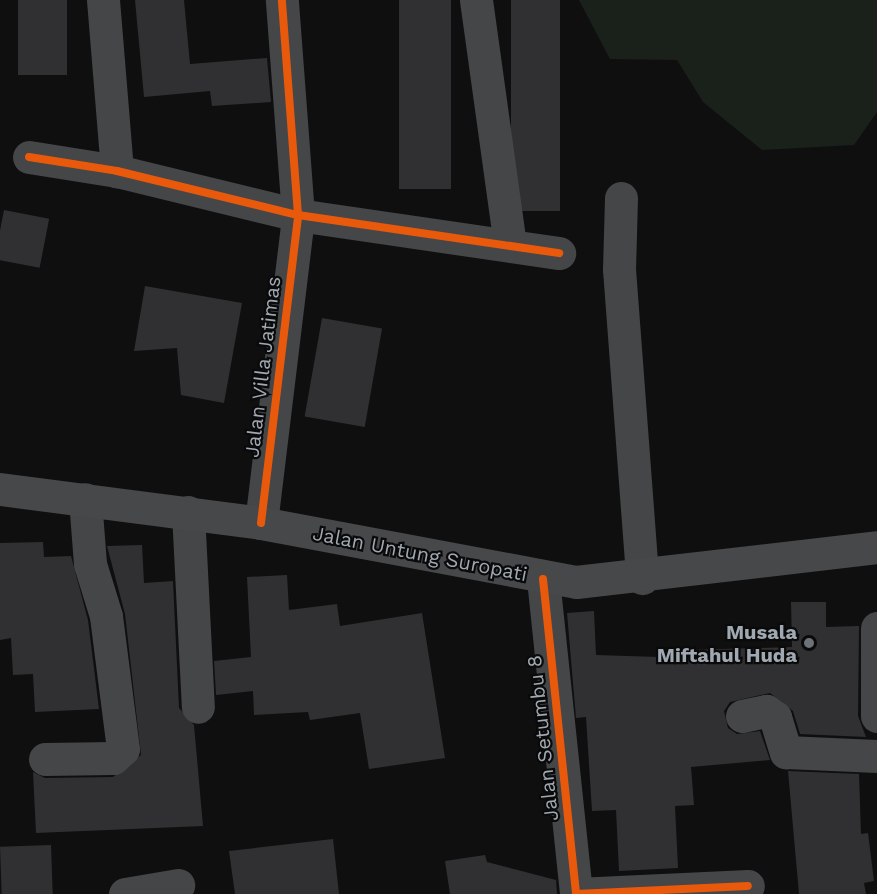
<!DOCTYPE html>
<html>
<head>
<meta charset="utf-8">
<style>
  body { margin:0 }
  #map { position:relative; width:877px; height:894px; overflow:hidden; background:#0f0f10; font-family:"Work Sans",sans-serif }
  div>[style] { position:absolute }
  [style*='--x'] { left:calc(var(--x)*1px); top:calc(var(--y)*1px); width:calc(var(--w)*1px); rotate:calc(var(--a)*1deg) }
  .green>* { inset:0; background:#1a201a }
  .building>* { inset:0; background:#303032; transform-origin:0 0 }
  .minor>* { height:33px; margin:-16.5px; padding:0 16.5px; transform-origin:16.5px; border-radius:16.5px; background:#444648 }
  .major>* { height:33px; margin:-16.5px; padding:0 16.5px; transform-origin:16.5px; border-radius:16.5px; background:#46484a }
  .cycleway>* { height:8px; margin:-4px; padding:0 4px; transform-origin:4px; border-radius:4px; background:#e8590c }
  .dots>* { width:16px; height:16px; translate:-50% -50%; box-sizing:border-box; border:3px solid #0a0a0b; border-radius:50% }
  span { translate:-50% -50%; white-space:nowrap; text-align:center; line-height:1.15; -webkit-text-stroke:4.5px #0a0a0b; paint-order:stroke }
  .street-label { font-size:20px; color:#a0a8b1 }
  .poi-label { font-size:20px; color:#a0a8b1; font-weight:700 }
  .right { translate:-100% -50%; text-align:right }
</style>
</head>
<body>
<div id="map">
  <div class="green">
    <div style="clip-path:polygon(579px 0,877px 0,877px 112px,854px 145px,762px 150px,703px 102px,677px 60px,610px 59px)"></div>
  </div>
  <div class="building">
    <div style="left:18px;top:0;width:49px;height:75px"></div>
    <div style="clip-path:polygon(135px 0,184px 0,190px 64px,267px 58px,271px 102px,212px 106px,210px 91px,144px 97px)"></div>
    <div style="left:399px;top:0;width:52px;height:189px"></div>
    <div style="left:511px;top:0;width:49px;height:211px"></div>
    <div style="left:4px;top:210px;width:46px;height:50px;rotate:11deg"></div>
    <div style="clip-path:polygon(145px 286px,242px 303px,224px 403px,181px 395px,177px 348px,134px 351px)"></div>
    <div style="left:322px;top:318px;width:61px;height:100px;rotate:10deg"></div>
    <div style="clip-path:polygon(43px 542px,44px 557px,71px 556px,88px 620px,99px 709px,35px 712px,33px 674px,13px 675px,11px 638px,0 640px,0 543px)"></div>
    <div style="clip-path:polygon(142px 545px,144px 583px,173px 581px,179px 708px,194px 725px,203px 826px,36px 833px,33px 772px,45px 778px,113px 777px,141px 755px,125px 614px,107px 546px)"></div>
    <div style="clip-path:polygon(287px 575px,289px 610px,337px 604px,340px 626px,422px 613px,445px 758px,369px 769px,360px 713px,310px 720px,308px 712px,254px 715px,253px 691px,216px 695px,214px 661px,251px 657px,247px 577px)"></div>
    <div style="clip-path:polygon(791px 602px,826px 602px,826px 627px,859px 626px,858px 716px,866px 737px,800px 734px,793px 711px,770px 693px,730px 702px,724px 711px,728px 728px,737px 734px,760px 731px,770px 760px,691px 767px,694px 805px,675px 806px,678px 868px,619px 871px,616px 810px,592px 811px,586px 717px,576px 718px,567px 613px,594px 611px,596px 655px,690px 658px,690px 650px,792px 647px)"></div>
    <div style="clip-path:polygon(788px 771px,859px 774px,861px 834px,868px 833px,874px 881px,864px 883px,866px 894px,799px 894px)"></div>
    <div style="clip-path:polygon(333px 839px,339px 894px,235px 894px,229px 851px)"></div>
    <div style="left:51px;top:845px;width:49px;height:51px;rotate:88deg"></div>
    <div style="clip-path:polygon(485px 855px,487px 862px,556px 880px,557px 894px,450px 894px,445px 861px)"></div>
  </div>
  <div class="minor">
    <div style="--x:103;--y:0;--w:172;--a:85.3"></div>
    <div style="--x:476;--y:0;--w:248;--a:82.1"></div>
    <div style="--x:29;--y:157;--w:89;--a:9"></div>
    <div style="--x:117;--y:171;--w:186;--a:13.7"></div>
    <div style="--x:298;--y:215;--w:264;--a:8.3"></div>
    <div style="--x:621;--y:198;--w:71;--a:91.6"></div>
    <div style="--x:619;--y:269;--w:310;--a:85.7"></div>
    <div style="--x:188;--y:512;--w:195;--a:87.1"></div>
    <div style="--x:261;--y:523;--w:310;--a:-83.1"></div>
    <div style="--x:298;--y:215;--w:216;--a:-94.3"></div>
    <div style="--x:543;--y:579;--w:317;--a:84"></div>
    <div style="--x:576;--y:894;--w:172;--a:-2.7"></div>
    <div style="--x:877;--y:628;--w:88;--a:90"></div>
    <div style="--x:742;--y:716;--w:25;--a:-12"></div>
    <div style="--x:766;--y:711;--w:11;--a:34"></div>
    <div style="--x:775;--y:717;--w:37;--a:73"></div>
    <div style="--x:786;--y:752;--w:91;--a:2.5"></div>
    <div style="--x:45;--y:759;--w:68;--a:-0.8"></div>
    <div style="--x:113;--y:758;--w:13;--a:-42"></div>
    <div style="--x:123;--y:749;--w:134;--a:-97.3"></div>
    <div style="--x:106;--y:616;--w:54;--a:-107.1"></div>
    <div style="--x:90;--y:564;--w:65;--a:-94.4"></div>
    <div style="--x:125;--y:894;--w:54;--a:-9.6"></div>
  </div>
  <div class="major">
    <div style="--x:0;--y:489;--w:263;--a:7.4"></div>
    <div style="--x:261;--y:523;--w:320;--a:10.6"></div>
    <div style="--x:576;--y:582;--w:303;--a:-6.6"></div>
  </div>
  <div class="cycleway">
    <div style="--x:29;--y:157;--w:89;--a:9"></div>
    <div style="--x:117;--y:171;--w:186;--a:13.7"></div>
    <div style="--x:298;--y:215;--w:264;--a:8.3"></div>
    <div style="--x:261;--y:523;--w:310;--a:-83.1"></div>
    <div style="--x:298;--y:215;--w:216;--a:-94.3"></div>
    <div style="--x:543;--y:579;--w:317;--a:84"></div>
    <div style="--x:576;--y:894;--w:172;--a:-2.7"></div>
  </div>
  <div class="dots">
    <div style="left:809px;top:643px;background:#6d7279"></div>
  </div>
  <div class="street-label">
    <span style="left:263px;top:367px;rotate:-83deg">Jalan Villa Jatimas</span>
    <span style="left:420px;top:554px;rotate:11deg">Jalan Untung Suropati</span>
    <span style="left:543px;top:738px;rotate:-96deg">Jalan Setumbu 8</span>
  </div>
  <div class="poi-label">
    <span class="right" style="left:797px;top:644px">Musala<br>Miftahul Huda</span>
  </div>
</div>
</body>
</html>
